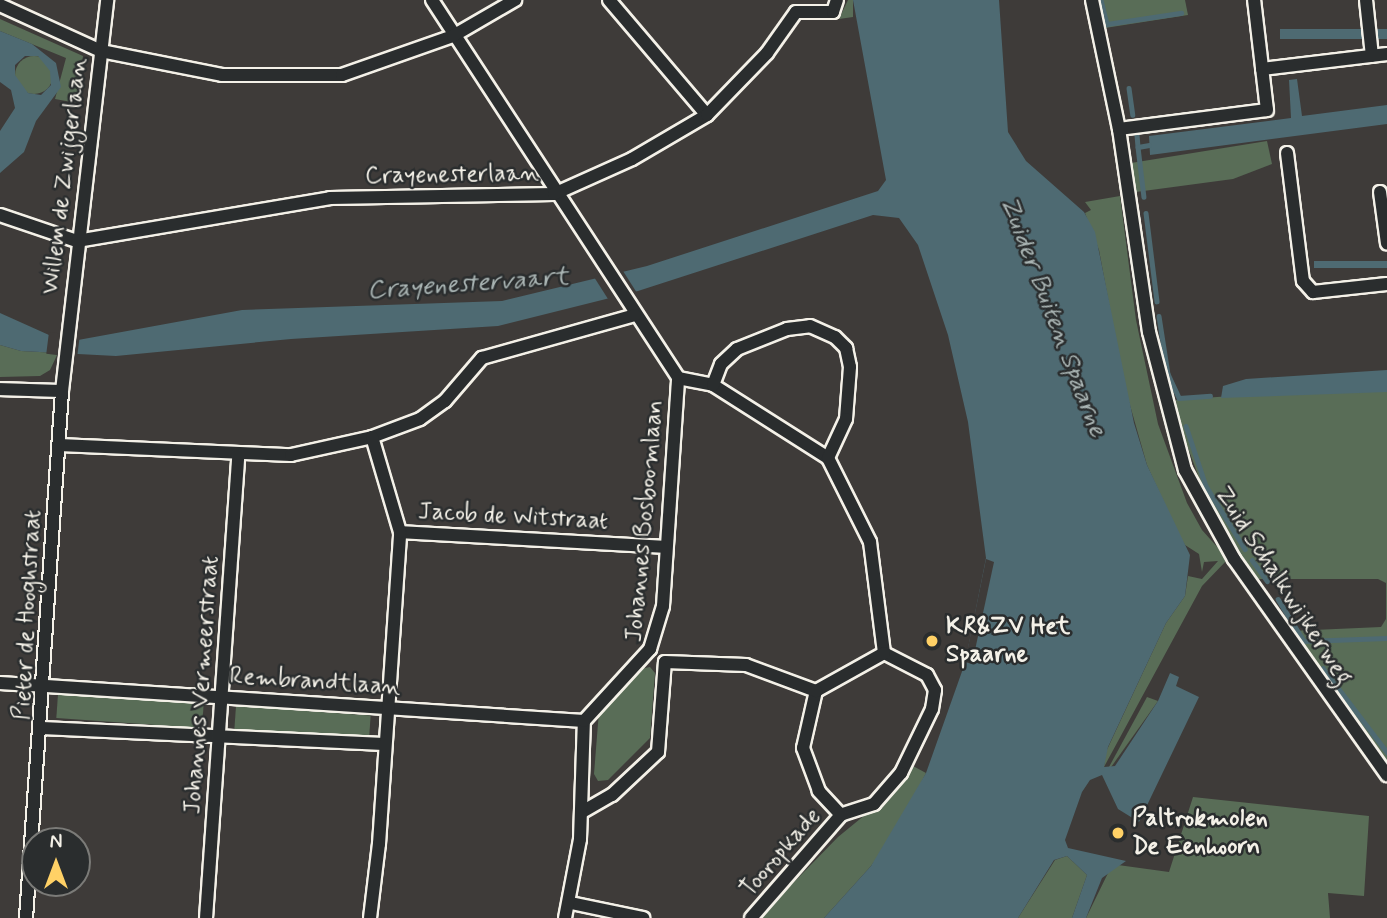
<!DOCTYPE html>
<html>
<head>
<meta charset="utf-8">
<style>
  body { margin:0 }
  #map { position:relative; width:1387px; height:918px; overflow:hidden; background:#3e3b39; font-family:Mynerve,sans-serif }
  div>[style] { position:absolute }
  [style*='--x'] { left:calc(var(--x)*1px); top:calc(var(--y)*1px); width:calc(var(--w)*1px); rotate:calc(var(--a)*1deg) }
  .green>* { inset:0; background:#596d57; transform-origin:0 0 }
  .round { border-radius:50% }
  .water>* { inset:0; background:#4e6a72; transform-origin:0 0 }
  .pier>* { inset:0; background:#3e3b39; transform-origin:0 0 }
  .stream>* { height:4.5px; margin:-2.25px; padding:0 2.25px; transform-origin:2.25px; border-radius:2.25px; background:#4e6a72 }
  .roads { filter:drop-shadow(2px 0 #f4f1e8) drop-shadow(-2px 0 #f4f1e8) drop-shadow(0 2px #f4f1e8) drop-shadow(0 -2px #f4f1e8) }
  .minor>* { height:12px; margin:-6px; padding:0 6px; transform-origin:6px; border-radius:6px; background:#2a2d2e }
  .dots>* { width:19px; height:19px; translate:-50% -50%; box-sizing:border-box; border:4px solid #2a2d2e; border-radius:50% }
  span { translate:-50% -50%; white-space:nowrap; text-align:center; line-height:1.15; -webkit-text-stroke:5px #2a2d2e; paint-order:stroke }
  .street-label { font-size:24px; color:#f4f1e8 }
  .poi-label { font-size:24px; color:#f4f1e8; font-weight:700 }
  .left { translate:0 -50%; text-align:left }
  .water-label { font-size:26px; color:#a9b4b3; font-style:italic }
  .north { position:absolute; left:21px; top:827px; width:70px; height:70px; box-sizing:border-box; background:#2a2d2e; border:2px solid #7b7b78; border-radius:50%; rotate:0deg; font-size:19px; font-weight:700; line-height:28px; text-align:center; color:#f4f1e8 }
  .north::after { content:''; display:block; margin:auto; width:24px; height:32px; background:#ffd166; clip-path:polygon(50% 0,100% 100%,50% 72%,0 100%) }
</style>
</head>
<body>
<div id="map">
  <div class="green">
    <div style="clip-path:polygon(848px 0,853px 0,853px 17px,839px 19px)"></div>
    <div style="clip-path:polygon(1097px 0,1185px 0,1188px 15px,1105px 28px)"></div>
    <div style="clip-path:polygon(0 19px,83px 56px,77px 103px,55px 99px,66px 58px,0 31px)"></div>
    <div class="round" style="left:15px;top:56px;width:38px;height:38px"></div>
    <div style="clip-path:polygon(1267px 141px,1272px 164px,1233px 179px,1136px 192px,1131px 163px)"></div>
    <div style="clip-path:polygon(1120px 196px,1136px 320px,1158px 424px,1187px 503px,1202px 530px,1228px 559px,1202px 586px,1104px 767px,1105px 754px,1166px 623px,1185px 596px,1188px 576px,1202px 579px,1218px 561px,1204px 562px,1202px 572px,1199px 554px,1185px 545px,1177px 531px,1147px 465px,1124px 384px,1099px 250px,1085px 213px,1091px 210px,1085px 202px)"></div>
    <div style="clip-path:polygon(0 345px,21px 351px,58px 353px,50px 370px,40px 376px,0 377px)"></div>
    <div style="clip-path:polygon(1298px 391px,1387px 391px,1387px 765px,1291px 631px,1381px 627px,1386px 619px,1386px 583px,1378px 579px,1256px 579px,1208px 502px,1178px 421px,1176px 400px)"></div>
    <div style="clip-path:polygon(650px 667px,655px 673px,650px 738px,608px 780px,598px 781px,594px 774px,599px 711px,640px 669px)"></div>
    <div style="left:58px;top:694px;width:146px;height:24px;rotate:4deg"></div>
    <div style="clip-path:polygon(1147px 697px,1158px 701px,1109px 770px,1109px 767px)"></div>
    <div style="left:236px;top:706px;width:135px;height:24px;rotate:4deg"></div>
    <div style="clip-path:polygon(913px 766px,926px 773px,895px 833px,871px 866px,824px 918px,759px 918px,838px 837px,882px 801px)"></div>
    <div style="clip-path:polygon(1193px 797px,1369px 816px,1364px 896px,1328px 893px,1330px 918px,1086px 918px,1110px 869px,1118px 865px,1169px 872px)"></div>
    <div style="clip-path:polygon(1067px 856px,1087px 875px,1072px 918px,1018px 918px,1055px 860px)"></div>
  </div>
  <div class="water">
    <div style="clip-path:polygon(853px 0,999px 0,1008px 132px,1026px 161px,1084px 212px,1095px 232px,1134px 423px,1147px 465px,1190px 555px,1185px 596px,1166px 623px,1108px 747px,1104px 767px,1115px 766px,1158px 701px,1170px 673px,1179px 677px,1176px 686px,1199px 697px,1139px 822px,1118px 809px,1102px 775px,1090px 780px,1082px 792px,1065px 840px,1068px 848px,1126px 861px,1102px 878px,1086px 918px,1072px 918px,1087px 875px,1067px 856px,1054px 860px,1018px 918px,824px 918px,871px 866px,926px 773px,965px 663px,986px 558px,968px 422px,948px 335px,918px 245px,899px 218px,873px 215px,638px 291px,498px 326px,291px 339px,116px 356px,21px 351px,0 345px,0 313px,49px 335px,78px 340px,242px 310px,502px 301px,647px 266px,878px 191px,886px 180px)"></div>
    <div style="left:1387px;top:29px;width:10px;height:107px;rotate:90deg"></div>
    <div style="clip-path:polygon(evenodd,0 31px,32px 44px,56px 63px,61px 87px,36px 121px,24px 152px,0 173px,0 131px,15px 108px,11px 90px,0 82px,0 31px,25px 56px,38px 56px,50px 71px,51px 85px,41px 95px,28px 93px,15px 75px,15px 65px,25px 56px)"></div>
    <div style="clip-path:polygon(1297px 79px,1302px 116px,1387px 105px,1387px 124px,1150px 155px,1149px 136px,1291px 118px,1289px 80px)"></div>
    <div style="left:1387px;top:261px;width:7px;height:73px;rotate:90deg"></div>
    <div style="clip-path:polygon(1387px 370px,1387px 392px,1221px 398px,1223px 386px,1246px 379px)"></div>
  </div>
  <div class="pier">
    <div style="clip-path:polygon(623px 271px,637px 293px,608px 299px,594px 277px)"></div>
    <div style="left:49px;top:332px;width:31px;height:22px;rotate:7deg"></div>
    <div style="clip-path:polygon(986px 559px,994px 562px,972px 664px,965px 662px)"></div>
  </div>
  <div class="stream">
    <div style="--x:1101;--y:0;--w:25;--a:76"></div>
    <div style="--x:1107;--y:24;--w:75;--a:-8.5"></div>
    <div style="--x:1129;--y:88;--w:27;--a:82"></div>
    <div style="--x:1137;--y:135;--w:12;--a:85"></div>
    <div style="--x:1138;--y:147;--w:11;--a:-10"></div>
    <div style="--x:1138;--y:147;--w:50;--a:83.2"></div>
    <div style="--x:1146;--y:213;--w:89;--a:82.9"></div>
    <div style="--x:1159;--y:316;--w:59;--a:81.2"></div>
    <div style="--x:1168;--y:374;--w:26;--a:65"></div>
    <div style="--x:1179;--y:398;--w:31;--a:-4"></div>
    <div style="--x:1186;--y:426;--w:63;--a:71.6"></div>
    <div style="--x:1206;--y:486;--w:74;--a:58.2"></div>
    <div style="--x:1252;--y:560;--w:26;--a:54"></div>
    <div style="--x:1278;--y:599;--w:49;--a:58.2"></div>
    <div style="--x:1304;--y:641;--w:83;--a:-2.1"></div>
    <div style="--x:1323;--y:668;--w:106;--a:52.7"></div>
  </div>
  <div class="roads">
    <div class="minor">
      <div style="--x:432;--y:0;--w:451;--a:56.9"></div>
      <div style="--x:609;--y:0;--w:151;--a:49.6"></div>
      <div style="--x:1092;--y:0;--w:132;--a:78.2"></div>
      <div style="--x:1119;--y:129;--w:205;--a:81.6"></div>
      <div style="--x:1149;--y:332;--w:143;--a:75.4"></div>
      <div style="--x:1185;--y:470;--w:102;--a:61.2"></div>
      <div style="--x:1234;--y:559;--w:265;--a:54.7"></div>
      <div style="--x:1366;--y:0;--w:56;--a:83.9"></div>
      <div style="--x:0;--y:5;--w:111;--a:24.5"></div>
      <div style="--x:101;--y:51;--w:123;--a:11.2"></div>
      <div style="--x:222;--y:75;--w:120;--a:0"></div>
      <div style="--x:342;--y:75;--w:118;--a:-19.4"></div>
      <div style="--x:453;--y:36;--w:72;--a:-30.1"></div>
      <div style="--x:1262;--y:69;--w:126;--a:-6.8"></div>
      <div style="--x:1119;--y:129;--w:149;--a:-7.3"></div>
      <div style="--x:1267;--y:110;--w:111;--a:-96.7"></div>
      <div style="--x:1287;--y:153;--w:129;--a:82.9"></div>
      <div style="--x:1303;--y:281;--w:15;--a:48"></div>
      <div style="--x:1313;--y:292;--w:74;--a:-6.2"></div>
      <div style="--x:1380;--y:192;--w:52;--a:82.3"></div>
      <div style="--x:0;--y:215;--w:81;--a:18.7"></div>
      <div style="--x:77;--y:241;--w:257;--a:-9.6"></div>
      <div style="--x:330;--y:198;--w:224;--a:-1"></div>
      <div style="--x:554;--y:194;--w:85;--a:-24.2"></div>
      <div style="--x:632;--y:159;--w:87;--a:-30.4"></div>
      <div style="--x:707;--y:115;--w:86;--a:-45.9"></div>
      <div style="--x:767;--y:53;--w:50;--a:-54.7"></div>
      <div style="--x:796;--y:12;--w:37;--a:0"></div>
      <div style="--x:833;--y:12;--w:13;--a:-72"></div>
      <div style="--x:678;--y:378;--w:36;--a:11"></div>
      <div style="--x:713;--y:385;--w:136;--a:32.4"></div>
      <div style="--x:828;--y:458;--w:94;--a:63.4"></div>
      <div style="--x:870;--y:542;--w:112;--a:82.8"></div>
      <div style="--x:713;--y:385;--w:22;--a:-69"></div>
      <div style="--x:721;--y:364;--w:22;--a:-43"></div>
      <div style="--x:737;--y:349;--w:54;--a:-21.8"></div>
      <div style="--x:787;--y:329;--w:23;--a:-7"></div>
      <div style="--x:810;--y:326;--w:27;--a:24"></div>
      <div style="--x:835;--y:337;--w:16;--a:45"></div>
      <div style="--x:846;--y:348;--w:19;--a:78"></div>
      <div style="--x:850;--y:367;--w:52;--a:94.4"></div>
      <div style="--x:846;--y:419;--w:43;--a:114.8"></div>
      <div style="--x:0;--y:389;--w:62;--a:1.8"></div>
      <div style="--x:59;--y:445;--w:232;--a:2.5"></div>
      <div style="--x:291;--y:455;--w:83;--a:-12.5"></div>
      <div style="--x:372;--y:437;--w:51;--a:-20.6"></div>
      <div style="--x:420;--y:419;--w:31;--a:-36"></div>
      <div style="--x:445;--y:401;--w:57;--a:-49.3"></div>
      <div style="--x:482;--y:358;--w:159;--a:-15.7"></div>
      <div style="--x:400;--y:532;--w:266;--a:3.2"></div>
      <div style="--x:884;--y:653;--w:48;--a:27.1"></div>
      <div style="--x:927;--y:675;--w:17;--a:62"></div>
      <div style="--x:935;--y:690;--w:19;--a:99"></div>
      <div style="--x:932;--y:709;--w:71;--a:115.8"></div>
      <div style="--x:901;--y:773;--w:41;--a:131.1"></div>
      <div style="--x:874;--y:804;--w:35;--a:162"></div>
      <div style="--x:841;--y:815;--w:33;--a:-133"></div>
      <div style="--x:819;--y:791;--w:46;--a:-110.4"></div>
      <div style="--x:803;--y:748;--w:58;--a:-77.2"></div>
      <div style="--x:816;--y:691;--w:78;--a:-29.2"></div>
      <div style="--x:665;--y:662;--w:81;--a:2.1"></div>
      <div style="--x:746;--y:665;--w:75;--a:20.4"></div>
      <div style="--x:0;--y:683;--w:585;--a:3.72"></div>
      <div style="--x:42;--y:728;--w:342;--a:2.7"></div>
      <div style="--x:582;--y:812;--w:34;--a:-30"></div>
      <div style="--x:612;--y:795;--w:63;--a:-43.1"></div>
      <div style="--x:658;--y:752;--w:90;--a:-85.6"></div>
      <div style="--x:571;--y:903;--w:74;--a:11.8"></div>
      <div style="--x:26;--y:918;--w:528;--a:-86.09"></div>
      <div style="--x:62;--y:391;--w:394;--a:-83.4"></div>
      <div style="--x:206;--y:918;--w:464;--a:-86"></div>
      <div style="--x:370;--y:918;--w:75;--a:-83.1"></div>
      <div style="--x:379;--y:844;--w:313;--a:-86.1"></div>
      <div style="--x:400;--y:532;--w:99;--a:-106.4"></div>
      <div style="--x:565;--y:918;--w:80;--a:-79.2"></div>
      <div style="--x:580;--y:839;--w:118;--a:-88.1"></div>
      <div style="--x:584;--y:721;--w:98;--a:-47.5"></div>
      <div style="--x:650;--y:649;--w:45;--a:-73.2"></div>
      <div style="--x:663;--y:606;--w:228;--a:-86.2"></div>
      <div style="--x:751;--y:918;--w:137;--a:-48.9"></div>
    </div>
  </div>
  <div class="dots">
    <div style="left:932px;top:641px;background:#ffd166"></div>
    <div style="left:1118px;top:833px;background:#ffd166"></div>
  </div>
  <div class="street-label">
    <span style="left:452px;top:175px;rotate:-1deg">Crayenesterlaan</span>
    <span style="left:65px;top:176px;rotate:-83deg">Willem de Zwijgerlaan</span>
    <span style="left:513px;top:517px;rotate:3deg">Jacob de Witstraat</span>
    <span style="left:645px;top:521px;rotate:-85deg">Johannes Bosboomlaan</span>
    <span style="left:1283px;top:586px;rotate:57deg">Zuid Schalkwijkerweg</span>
    <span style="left:28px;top:615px;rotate:-87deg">Pieter de Hooghstraat</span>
    <span style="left:315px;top:682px;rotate:4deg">Rembrandtlaan</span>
    <span style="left:202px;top:685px;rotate:-86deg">Johannes Vermeerstraat</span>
    <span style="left:781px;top:853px;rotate:-49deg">Tooropkade</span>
  </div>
  <div class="poi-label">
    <span class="left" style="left:946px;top:641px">KR&amp;ZV Het<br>Spaarne</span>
    <span class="left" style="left:1132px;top:833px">Paltrokmolen<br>De Eenhoorn</span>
  </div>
  <div class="water-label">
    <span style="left:468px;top:285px;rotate:-4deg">Crayenestervaart</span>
    <span style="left:1052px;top:317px;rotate:69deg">Zuider Buiten Spaarne</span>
  </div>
  <div class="north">N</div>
</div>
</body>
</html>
